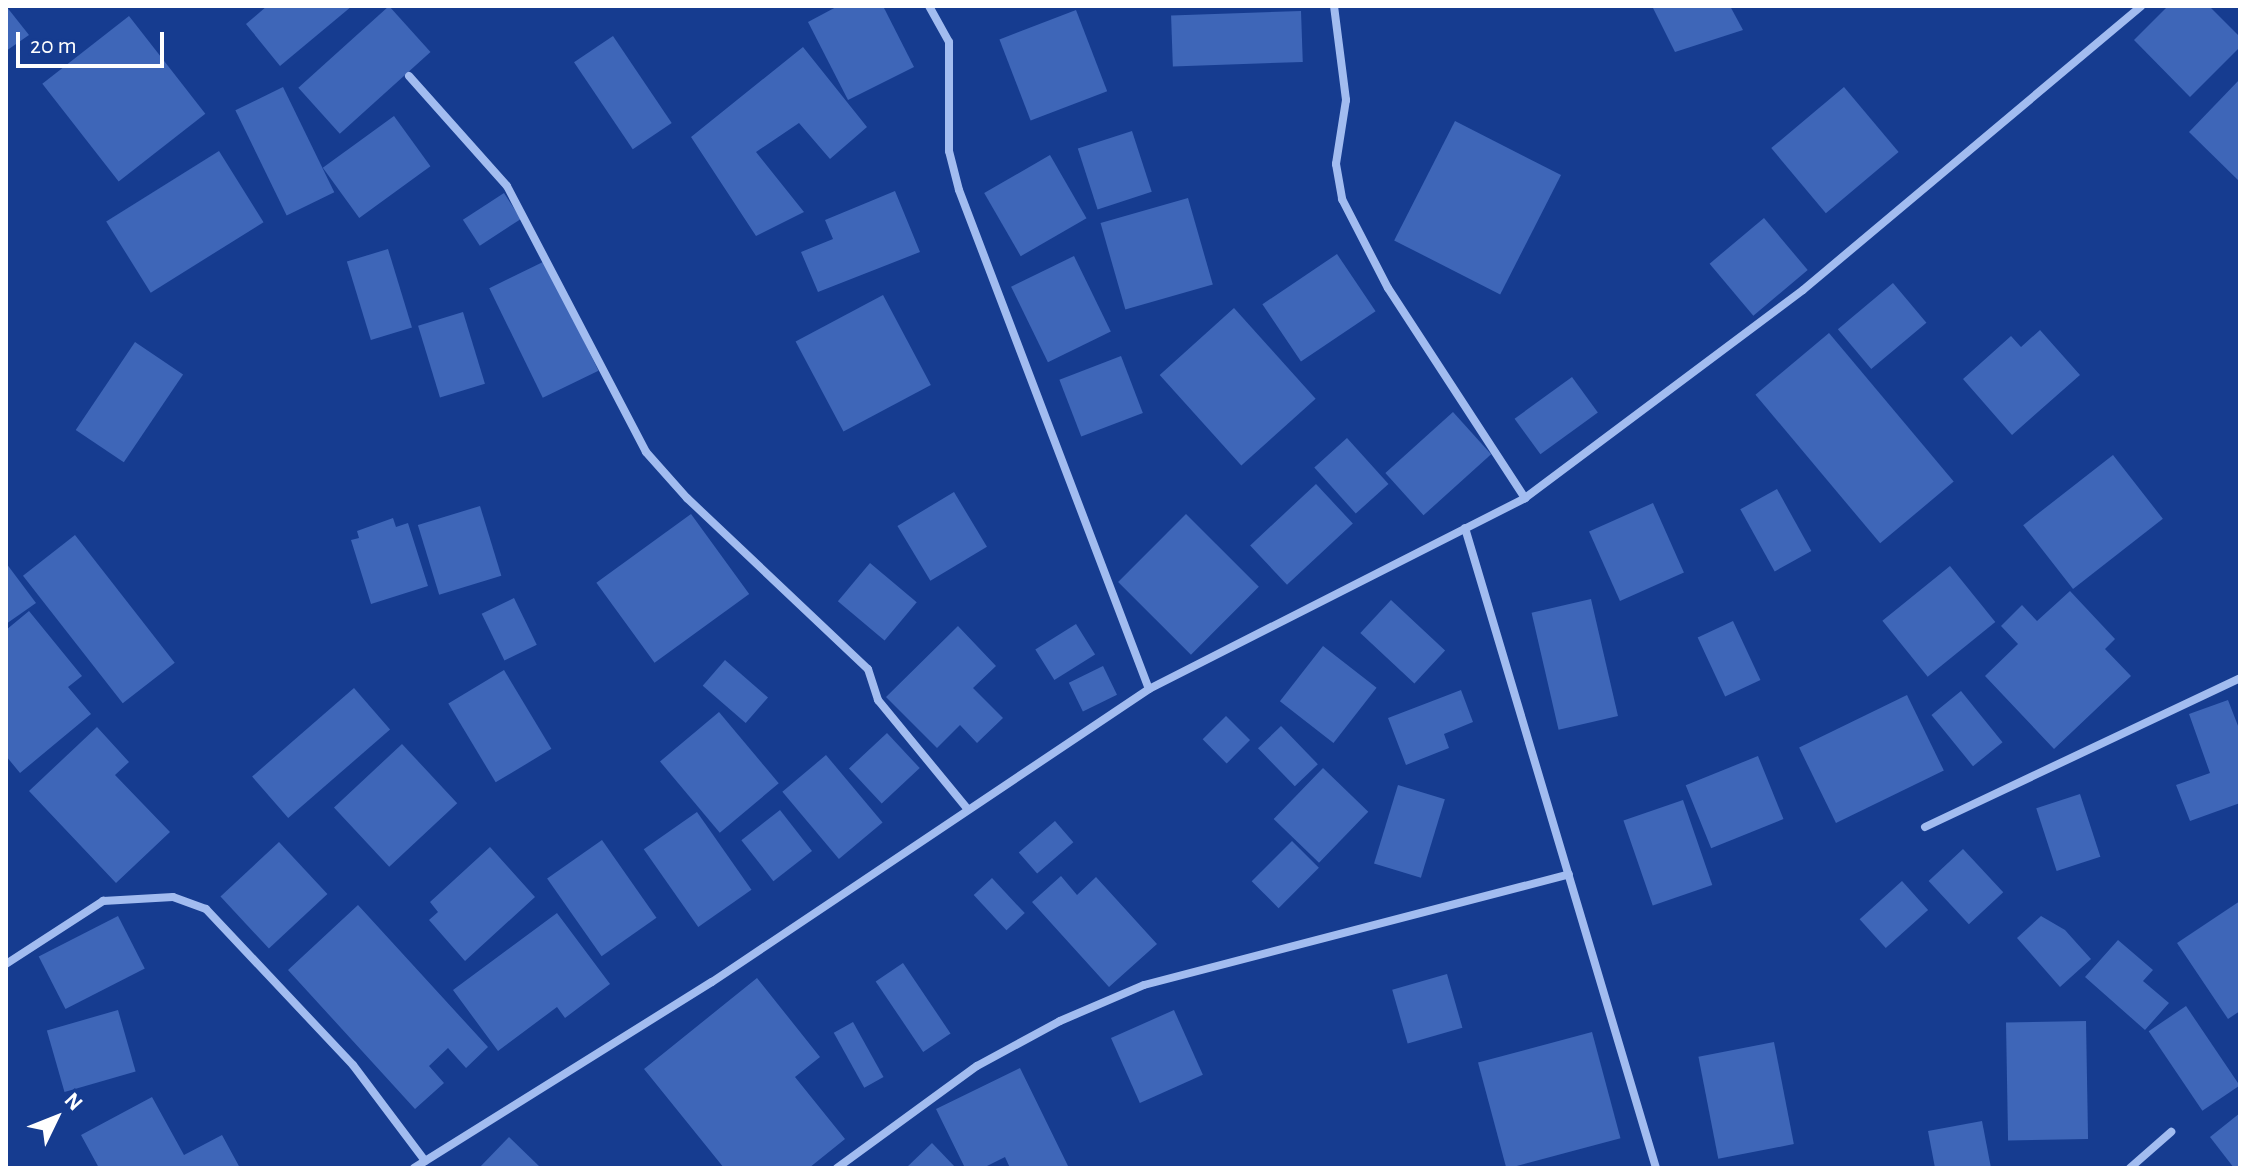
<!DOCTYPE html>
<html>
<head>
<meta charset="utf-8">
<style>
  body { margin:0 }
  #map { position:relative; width:2246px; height:1174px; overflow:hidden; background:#163c90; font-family:"Alegreya Sans",sans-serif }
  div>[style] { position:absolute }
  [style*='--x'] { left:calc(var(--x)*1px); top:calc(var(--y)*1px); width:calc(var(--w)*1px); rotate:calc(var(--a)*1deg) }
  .building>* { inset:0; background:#3e66b8; transform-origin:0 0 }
  .minor>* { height:8px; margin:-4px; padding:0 4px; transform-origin:4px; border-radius:4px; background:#a2bcf0 }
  span { translate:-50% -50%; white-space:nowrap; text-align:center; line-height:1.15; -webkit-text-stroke:6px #163c90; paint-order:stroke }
  .frame { position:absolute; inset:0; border:8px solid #fff; pointer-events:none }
  .north { position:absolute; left:16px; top:1078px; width:80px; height:80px; -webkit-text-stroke:6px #163c90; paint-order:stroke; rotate:47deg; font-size:22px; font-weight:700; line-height:32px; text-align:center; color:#fff }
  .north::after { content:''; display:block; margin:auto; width:28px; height:36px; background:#fff; clip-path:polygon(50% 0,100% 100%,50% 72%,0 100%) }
  .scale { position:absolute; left:16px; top:32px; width:148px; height:36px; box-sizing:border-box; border:4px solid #fff; border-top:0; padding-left:10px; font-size:24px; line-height:28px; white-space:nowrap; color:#fff; -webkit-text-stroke:6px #163c90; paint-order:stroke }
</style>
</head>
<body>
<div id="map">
  <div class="building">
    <div style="clip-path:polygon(6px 6px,29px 35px,6px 51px)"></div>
    <div style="clip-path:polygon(267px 6px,352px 6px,280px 66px,246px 24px)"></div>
    <div style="left:389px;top:6px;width:62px;height:122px;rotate:48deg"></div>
    <div style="clip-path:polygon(838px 6px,883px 6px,914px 67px,848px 100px,808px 22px)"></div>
    <div style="clip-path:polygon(1652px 6px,1730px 6px,1743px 30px,1675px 52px)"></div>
    <div style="clip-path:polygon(2168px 6px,2209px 6px,2240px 37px,2240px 47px,2190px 97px,2134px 40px)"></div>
    <div style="left:1076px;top:10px;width:87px;height:82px;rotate:69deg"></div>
    <div style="left:1301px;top:11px;width:51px;height:130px;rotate:88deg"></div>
    <div style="left:129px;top:16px;width:124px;height:110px;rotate:52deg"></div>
    <div style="left:613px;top:36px;width:105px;height:47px;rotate:56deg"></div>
    <div style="clip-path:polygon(803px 47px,867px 127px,830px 159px,799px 123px,756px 152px,804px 212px,756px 236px,691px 137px)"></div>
    <div style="clip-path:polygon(2240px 79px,2240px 182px,2189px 132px)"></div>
    <div style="left:283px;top:87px;width:117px;height:53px;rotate:64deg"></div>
    <div style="left:1844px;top:87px;width:85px;height:95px;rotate:50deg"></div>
    <div style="left:394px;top:116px;width:62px;height:88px;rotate:54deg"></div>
    <div style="left:1455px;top:121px;width:119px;height:134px;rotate:27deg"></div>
    <div style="left:1132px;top:131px;width:64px;height:57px;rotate:72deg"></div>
    <div style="left:219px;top:151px;width:84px;height:133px;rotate:58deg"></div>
    <div style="left:1050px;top:155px;width:73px;height:76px;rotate:60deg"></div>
    <div style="clip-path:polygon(895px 191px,920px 252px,818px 292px,801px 252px,833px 239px,825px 220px)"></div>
    <div style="left:504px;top:193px;width:31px;height:49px;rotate:57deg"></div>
    <div style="left:1188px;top:198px;width:90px;height:91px;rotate:74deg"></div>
    <div style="left:1764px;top:218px;width:68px;height:71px;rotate:50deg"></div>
    <div style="left:388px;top:249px;width:82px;height:43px;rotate:73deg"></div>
    <div style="left:1337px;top:254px;width:69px;height:90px;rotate:56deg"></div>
    <div style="left:1074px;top:256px;width:84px;height:70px;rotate:64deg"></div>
    <div style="left:545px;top:261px;width:122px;height:62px;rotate:64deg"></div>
    <div style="left:1893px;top:283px;width:52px;height:72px;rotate:50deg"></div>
    <div style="left:883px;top:295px;width:102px;height:99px;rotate:62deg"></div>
    <div style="left:1234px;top:308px;width:122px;height:100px;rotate:48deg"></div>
    <div style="left:463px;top:312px;width:75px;height:47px;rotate:73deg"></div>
    <div style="clip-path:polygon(2040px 330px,2080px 375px,2012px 435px,1963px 379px,2011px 336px,2021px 347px)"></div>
    <div style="left:1829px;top:333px;width:194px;height:96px;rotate:50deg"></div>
    <div style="left:135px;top:342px;width:58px;height:106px;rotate:34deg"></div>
    <div style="left:1121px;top:356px;width:61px;height:66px;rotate:69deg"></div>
    <div style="left:1572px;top:377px;width:44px;height:71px;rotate:54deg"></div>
    <div style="left:1453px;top:412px;width:57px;height:91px;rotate:48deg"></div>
    <div style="left:1347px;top:438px;width:62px;height:44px;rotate:48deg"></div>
    <div style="left:2113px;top:455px;width:81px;height:114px;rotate:52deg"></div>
    <div style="left:1316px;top:484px;width:54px;height:90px;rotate:47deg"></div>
    <div style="left:1777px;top:489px;width:71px;height:42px;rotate:61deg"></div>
    <div style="left:954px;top:492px;width:64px;height:66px;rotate:59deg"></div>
    <div style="left:1653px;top:503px;width:76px;height:70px;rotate:66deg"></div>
    <div style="left:480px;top:506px;width:73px;height:65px;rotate:73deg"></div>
    <div style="left:691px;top:514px;width:99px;height:117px;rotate:54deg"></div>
    <div style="left:1186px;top:514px;width:103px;height:96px;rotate:45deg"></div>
    <div style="clip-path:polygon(393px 518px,396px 527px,408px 523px,428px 586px,371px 604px,351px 540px,359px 538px,357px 531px)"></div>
    <div style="left:75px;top:535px;width:162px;height:66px;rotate:52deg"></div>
    <div style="clip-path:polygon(6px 563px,36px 603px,6px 624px)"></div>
    <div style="left:870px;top:563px;width:61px;height:50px;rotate:40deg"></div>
    <div style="left:1950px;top:566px;width:72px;height:87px;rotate:51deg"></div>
    <div style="clip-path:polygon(2070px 591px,2115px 639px,2105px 649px,2131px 676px,2054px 749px,1985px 676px,2018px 644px,2001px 626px,2022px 605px,2037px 621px)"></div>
    <div style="left:514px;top:598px;width:52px;height:36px;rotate:64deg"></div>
    <div style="left:1591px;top:599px;width:120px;height:61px;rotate:77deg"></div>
    <div style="left:1391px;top:600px;width:74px;height:45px;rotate:43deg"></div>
    <div style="clip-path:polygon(29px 611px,82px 676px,68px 687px,91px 714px,20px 773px,6px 756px,6px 630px)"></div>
    <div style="left:1733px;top:621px;width:65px;height:39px;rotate:65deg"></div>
    <div style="left:1076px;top:624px;width:36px;height:48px;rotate:58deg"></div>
    <div style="clip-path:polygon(958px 626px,996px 666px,973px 688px,1003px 718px,977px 743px,960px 725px,937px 748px,886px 697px)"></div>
    <div style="left:1323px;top:646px;width:68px;height:70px;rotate:38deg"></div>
    <div style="left:725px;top:660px;width:57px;height:34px;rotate:41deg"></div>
    <div style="left:1103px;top:666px;width:32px;height:38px;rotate:64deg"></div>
    <div style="left:504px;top:670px;width:92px;height:65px;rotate:59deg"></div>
    <div style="left:354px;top:688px;width:55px;height:135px;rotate:49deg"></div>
    <div style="clip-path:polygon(1461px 690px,1473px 722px,1444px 734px,1449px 748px,1406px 765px,1388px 718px)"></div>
    <div style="left:1961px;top:691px;width:66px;height:38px;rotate:51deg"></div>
    <div style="left:1907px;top:695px;width:84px;height:120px;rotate:64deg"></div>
    <div style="clip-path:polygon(2228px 700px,2240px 731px,2240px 803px,2190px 821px,2176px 785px,2210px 773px,2189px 714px)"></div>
    <div style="left:719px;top:712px;width:93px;height:77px;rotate:50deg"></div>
    <div style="left:1226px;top:716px;width:34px;height:33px;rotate:45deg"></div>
    <div style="left:1281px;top:726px;width:53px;height:32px;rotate:46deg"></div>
    <div style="clip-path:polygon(97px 727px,129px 762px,115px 775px,170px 832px,116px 883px,29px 791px)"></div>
    <div style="left:887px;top:733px;width:48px;height:52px;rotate:47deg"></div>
    <div style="left:402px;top:744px;width:81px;height:93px;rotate:47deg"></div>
    <div style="left:826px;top:755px;width:88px;height:57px;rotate:50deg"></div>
    <div style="left:1758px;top:756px;width:68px;height:78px;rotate:68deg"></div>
    <div style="left:1323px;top:768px;width:63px;height:71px;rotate:44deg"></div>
    <div style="left:1398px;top:785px;width:49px;height:82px;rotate:17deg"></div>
    <div style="left:2080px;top:794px;width:66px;height:46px;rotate:72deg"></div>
    <div style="left:1683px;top:800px;width:90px;height:63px;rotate:71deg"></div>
    <div style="left:780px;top:810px;width:52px;height:49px;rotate:52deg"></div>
    <div style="left:697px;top:812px;width:95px;height:65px;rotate:55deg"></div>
    <div style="left:1055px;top:821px;width:28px;height:48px;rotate:49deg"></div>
    <div style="left:602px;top:840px;width:95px;height:67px;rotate:55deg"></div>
    <div style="left:1292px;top:841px;width:38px;height:57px;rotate:45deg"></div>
    <div style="left:279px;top:842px;width:71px;height:80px;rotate:47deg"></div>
    <div style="clip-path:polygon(490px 847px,535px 897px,465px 961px,429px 920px,438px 912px,430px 902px)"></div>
    <div style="left:1963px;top:849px;width:59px;height:47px;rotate:47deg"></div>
    <div style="clip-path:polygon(1061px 876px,1077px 895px,1096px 877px,1157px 944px,1109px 987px,1032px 902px)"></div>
    <div style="left:992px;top:878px;width:48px;height:25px;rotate:47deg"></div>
    <div style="left:1902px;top:881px;width:39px;height:57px;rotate:48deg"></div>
    <div style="clip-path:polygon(2240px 901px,2240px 1011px,2228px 1019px,2177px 943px)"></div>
    <div style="clip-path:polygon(358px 905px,488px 1047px,466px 1068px,448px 1048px,429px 1066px,444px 1083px,415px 1109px,288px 970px)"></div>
    <div style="clip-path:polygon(557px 913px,610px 984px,565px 1018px,557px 1007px,498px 1051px,453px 990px)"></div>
    <div style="left:118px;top:916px;width:59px;height:89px;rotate:63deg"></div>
    <div style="clip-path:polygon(2041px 916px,2065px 930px,2091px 959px,2060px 987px,2017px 938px)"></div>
    <div style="clip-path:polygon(2118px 940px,2153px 970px,2143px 981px,2169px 1003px,2145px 1030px,2085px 977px)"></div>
    <div style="left:903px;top:963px;width:85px;height:33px;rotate:56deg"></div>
    <div style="left:1447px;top:974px;width:56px;height:57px;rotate:74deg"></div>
    <div style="clip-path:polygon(757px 978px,820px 1057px,795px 1077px,845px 1139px,809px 1168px,724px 1168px,644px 1069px)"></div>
    <div style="left:2186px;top:1006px;width:96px;height:45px;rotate:56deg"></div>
    <div style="left:118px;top:1010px;width:64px;height:74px;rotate:74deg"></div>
    <div style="left:1174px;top:1010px;width:71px;height:69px;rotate:66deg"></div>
    <div style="left:2086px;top:1021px;width:118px;height:80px;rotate:89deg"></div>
    <div style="left:853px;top:1022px;width:63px;height:22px;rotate:61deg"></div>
    <div style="left:1592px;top:1032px;width:110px;height:118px;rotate:75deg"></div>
    <div style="left:1774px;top:1042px;width:104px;height:77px;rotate:79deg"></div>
    <div style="clip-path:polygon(1020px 1068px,1069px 1168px,1010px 1168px,1005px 1157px,983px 1168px,965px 1168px,936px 1109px)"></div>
    <div style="clip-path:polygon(152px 1097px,184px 1155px,222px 1135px,240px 1168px,99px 1168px,81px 1135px)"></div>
    <div style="clip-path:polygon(2240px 1113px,2240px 1168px,2234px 1168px,2210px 1137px)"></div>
    <div style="clip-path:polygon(1982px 1121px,1991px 1168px,1935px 1168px,1928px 1131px)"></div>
    <div style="clip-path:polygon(509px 1137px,541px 1168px,479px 1168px)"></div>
    <div style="clip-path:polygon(932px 1143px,956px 1168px,906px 1168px)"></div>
  </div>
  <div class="minor">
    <div style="--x:929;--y:6;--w:41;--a:60.9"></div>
    <div style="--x:949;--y:42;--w:109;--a:90"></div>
    <div style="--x:949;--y:151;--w:40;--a:75.6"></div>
    <div style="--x:959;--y:190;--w:534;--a:69.16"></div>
    <div style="--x:1334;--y:6;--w:95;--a:82.7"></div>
    <div style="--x:1346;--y:100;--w:65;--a:98.9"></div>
    <div style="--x:1336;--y:164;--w:36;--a:80"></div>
    <div style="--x:1342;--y:199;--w:100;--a:62.7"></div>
    <div style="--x:1388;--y:288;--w:251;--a:56.9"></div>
    <div style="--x:409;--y:76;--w:147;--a:48.3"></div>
    <div style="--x:507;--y:186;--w:300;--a:62.4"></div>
    <div style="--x:646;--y:452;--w:62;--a:48.3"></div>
    <div style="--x:687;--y:498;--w:249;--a:43.4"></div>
    <div style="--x:868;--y:669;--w:33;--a:72"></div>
    <div style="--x:878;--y:700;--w:139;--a:50.6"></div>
    <div style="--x:1465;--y:528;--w:668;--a:73.38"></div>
    <div style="--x:1925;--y:827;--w:348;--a:-25.3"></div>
    <div style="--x:6;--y:964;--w:116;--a:-33"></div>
    <div style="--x:103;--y:901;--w:70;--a:-3.3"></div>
    <div style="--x:173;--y:897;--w:35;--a:20"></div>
    <div style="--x:206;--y:909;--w:214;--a:46.7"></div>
    <div style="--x:353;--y:1065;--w:120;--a:53.1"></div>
    <div style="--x:414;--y:1168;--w:351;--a:-32"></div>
    <div style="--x:712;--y:982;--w:526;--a:-33.84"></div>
    <div style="--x:1149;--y:689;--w:422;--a:-26.9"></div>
    <div style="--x:1525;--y:498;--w:347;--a:-36.8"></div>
    <div style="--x:1803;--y:290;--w:441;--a:-40"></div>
    <div style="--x:837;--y:1168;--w:173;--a:-36.1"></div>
    <div style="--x:977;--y:1066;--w:94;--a:-28.5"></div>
    <div style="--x:1060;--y:1021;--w:91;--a:-23.2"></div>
    <div style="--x:1144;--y:985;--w:439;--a:-14.6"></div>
    <div style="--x:2130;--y:1168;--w:55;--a:-41.3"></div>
  </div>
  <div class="frame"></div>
  <div class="north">N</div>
  <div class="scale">20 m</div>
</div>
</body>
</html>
